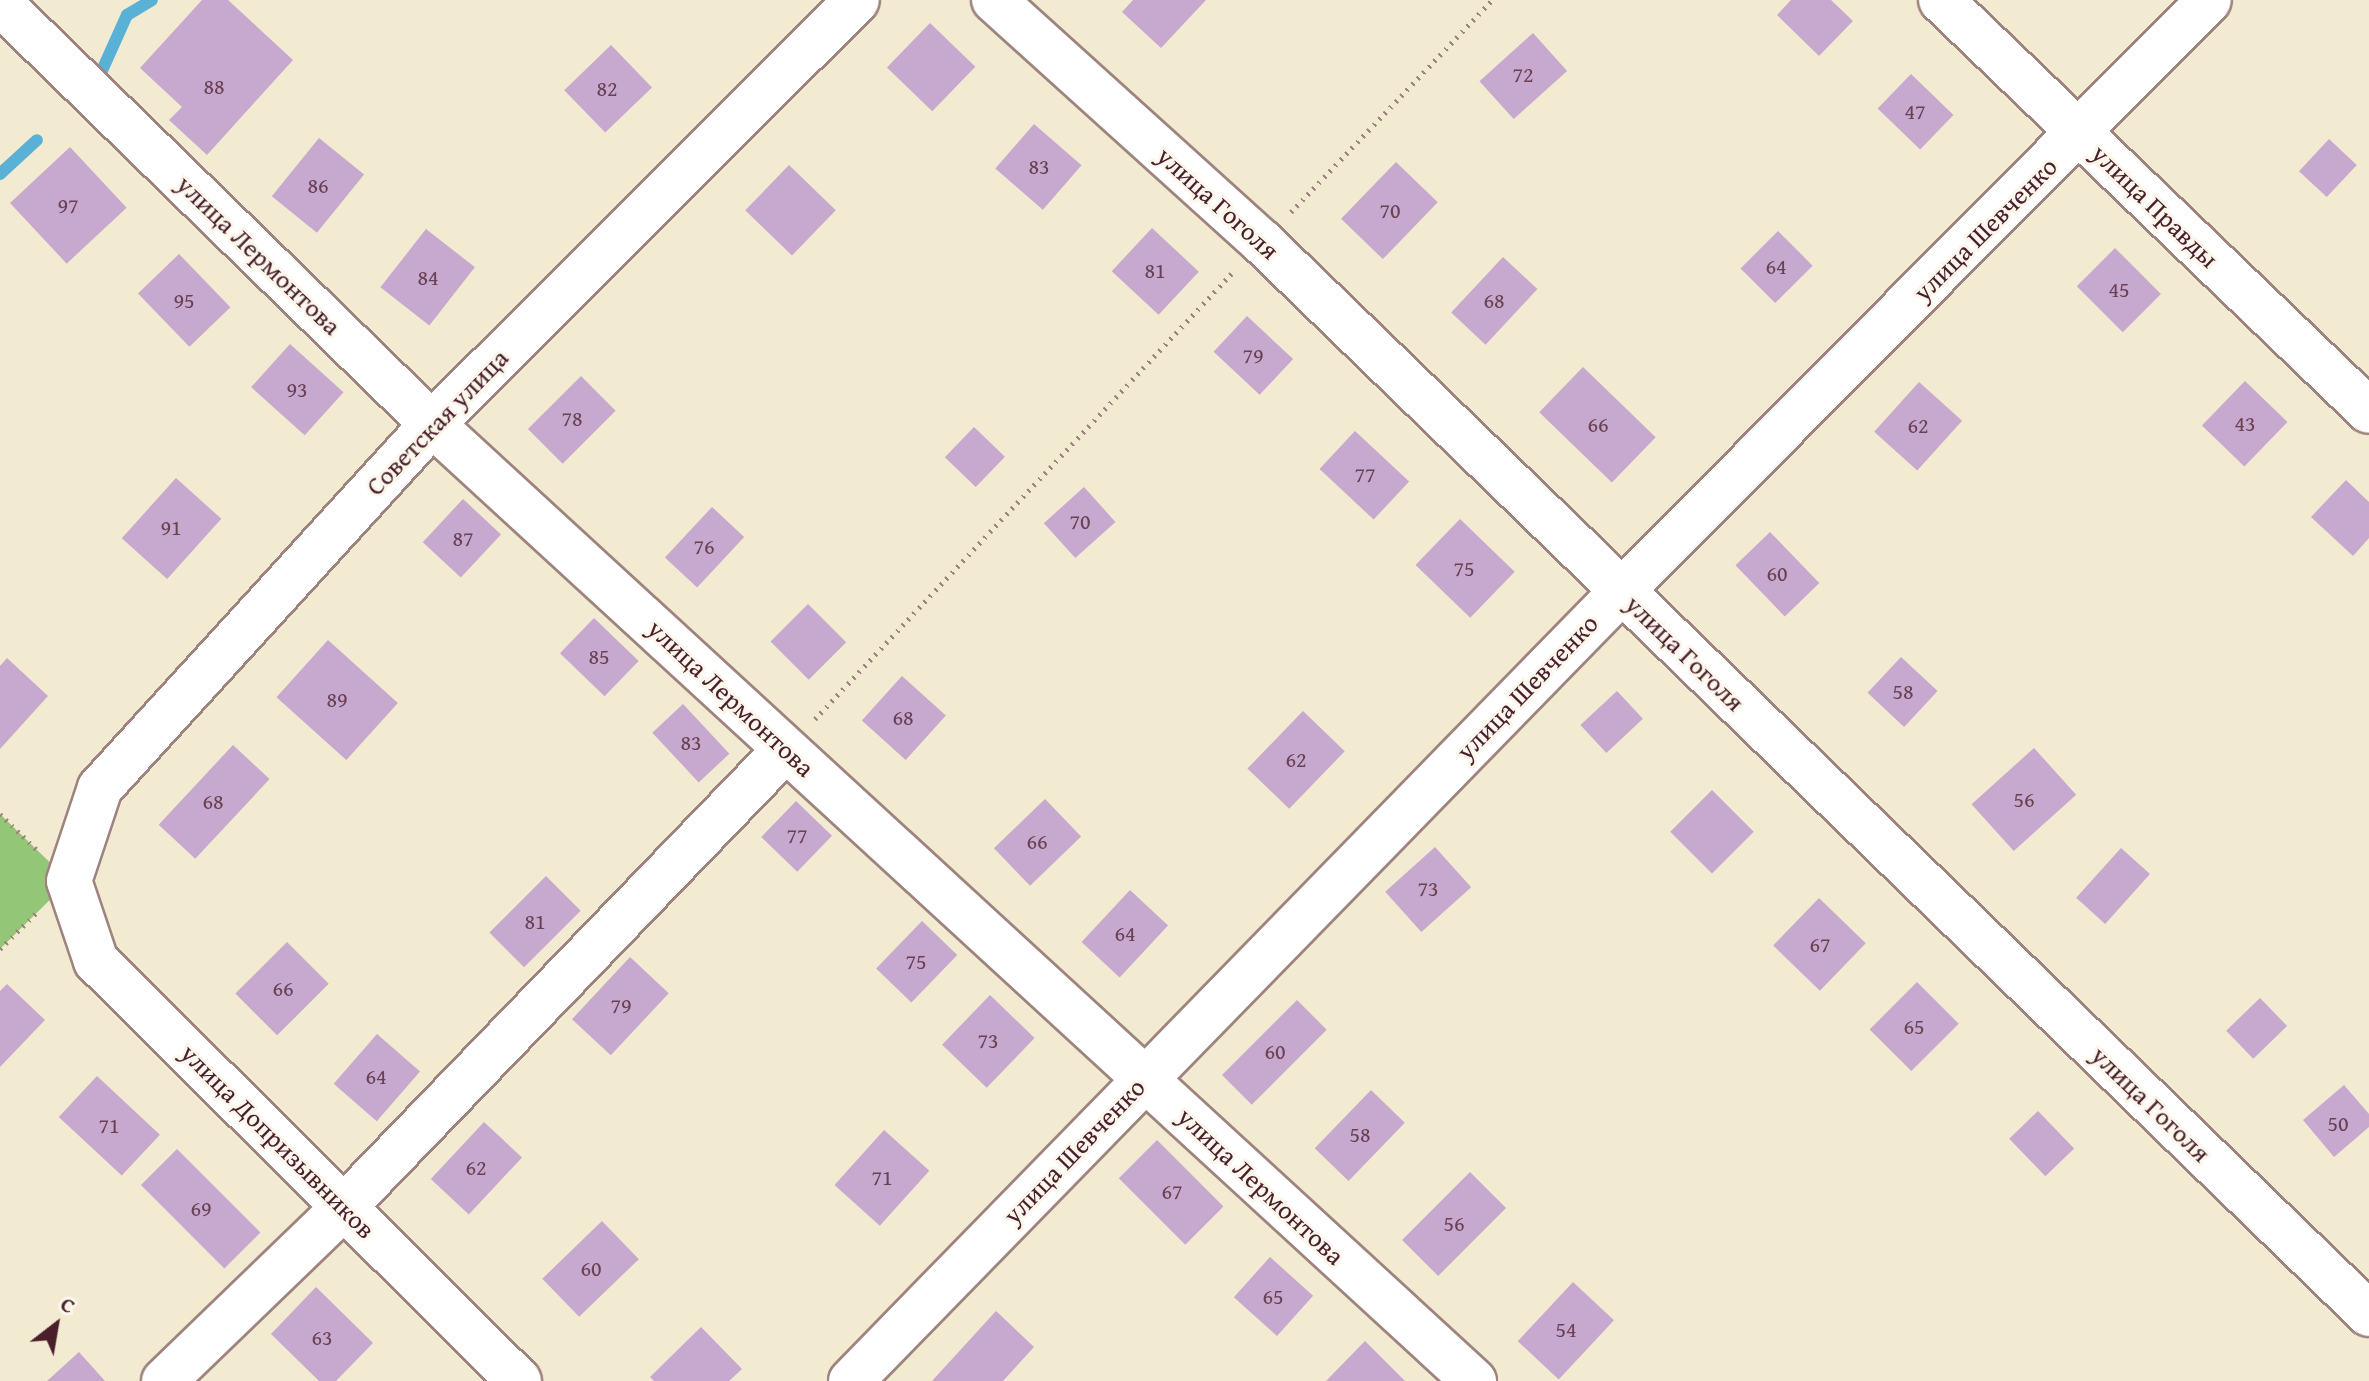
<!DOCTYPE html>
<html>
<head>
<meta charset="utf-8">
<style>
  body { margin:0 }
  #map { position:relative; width:2369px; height:1381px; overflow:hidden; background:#f3ead2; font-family:"Gentium Book Plus",serif }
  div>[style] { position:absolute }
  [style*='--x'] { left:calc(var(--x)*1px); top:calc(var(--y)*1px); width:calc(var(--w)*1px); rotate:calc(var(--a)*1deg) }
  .green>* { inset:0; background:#94c677 }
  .stream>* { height:12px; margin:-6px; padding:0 6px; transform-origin:6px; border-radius:6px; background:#59b1d6 }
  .building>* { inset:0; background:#c7a8ce; transform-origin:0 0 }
  .path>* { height:5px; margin-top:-2.5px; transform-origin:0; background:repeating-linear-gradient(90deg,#9e847e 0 2px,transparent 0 8px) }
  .roads { filter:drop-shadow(2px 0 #9e847e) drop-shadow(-2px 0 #9e847e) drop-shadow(0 2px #9e847e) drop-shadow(0 -2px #9e847e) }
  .minor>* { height:44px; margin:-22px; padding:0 22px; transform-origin:22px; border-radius:22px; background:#fff }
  span { translate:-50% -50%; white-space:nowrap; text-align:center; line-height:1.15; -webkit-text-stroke:6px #fbf7ec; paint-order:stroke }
  .number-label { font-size:22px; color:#694154 }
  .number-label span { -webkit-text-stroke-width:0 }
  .street-label { font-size:26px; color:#4a1f2b }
  .north { position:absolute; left:16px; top:1285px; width:80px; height:80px; -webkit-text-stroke:6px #fbf7ec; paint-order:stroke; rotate:31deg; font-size:22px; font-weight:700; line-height:32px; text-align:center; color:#4a1f2b }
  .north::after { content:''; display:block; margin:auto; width:28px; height:36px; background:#4a1f2b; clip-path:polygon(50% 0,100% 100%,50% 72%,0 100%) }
</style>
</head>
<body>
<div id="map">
  <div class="green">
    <div style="clip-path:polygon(0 814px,69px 881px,0 949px)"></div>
  </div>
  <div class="stream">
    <div style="--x:100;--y:75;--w:66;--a:-65.8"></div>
    <div style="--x:127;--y:15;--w:29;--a:-31"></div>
    <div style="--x:0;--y:174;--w:50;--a:-42.6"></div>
  </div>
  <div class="building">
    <div style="clip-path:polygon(202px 0,228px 0,293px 60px,207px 155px,169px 120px,182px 107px,140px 68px)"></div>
    <div style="clip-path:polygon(1133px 0,1206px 0,1161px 48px,1122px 12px)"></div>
    <div style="clip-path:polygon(1791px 0,1831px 0,1853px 21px,1819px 56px,1777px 15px)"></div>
    <div style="left:930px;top:23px;width:63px;height:62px;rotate:44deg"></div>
    <div style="left:1533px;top:33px;width:51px;height:72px;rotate:48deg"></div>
    <div style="left:611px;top:45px;width:59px;height:65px;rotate:46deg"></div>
    <div style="left:1911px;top:74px;width:59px;height:48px;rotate:44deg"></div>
    <div style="left:1034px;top:124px;width:63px;height:59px;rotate:41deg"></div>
    <div style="left:319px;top:138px;width:58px;height:75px;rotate:39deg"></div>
    <div style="left:2329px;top:139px;width:38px;height:44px;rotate:43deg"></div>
    <div style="left:70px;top:147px;width:83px;height:82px;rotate:47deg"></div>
    <div style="left:1396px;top:162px;width:58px;height:79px;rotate:44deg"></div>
    <div style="left:789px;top:165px;width:65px;height:63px;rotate:44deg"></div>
    <div style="left:1152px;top:228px;width:64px;height:59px;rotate:43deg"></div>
    <div style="left:426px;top:229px;width:62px;height:74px;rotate:38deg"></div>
    <div style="left:1778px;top:231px;width:49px;height:53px;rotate:45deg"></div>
    <div style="left:2115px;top:248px;width:65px;height:54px;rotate:45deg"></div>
    <div style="left:179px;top:254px;width:74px;height:57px;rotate:46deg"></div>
    <div style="left:1503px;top:257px;width:47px;height:76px;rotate:43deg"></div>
    <div style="left:1247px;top:316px;width:63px;height:49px;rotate:43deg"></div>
    <div style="left:290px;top:344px;width:72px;height:58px;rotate:42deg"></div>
    <div style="left:1583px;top:367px;width:101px;height:63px;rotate:44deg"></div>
    <div style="left:581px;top:376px;width:49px;height:75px;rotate:45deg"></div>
    <div style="left:2245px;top:381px;width:59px;height:62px;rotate:44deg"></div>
    <div style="left:1919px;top:382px;width:58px;height:67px;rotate:42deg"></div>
    <div style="left:974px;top:427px;width:43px;height:42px;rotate:44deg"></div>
    <div style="left:1355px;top:431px;width:74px;height:52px;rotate:43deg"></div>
    <div style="left:176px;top:478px;width:61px;height:81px;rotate:42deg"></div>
    <div style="clip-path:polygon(2346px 480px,2369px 502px,2369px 538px,2353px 556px,2311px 517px)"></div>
    <div style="left:1084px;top:487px;width:47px;height:54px;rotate:48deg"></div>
    <div style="left:463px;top:499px;width:52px;height:59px;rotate:43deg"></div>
    <div style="left:712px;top:507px;width:44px;height:69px;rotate:43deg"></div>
    <div style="left:1460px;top:519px;width:76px;height:64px;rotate:44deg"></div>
    <div style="left:1770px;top:532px;width:71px;height:48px;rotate:46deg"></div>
    <div style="left:808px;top:604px;width:54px;height:53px;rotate:45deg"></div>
    <div style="left:594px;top:618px;width:62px;height:49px;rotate:44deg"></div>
    <div style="left:328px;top:640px;width:94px;height:77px;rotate:42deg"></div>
    <div style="left:1901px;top:657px;width:50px;height:49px;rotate:43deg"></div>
    <div style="clip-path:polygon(7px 658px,48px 696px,0 749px,0 666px)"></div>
    <div style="left:902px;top:676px;width:59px;height:60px;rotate:42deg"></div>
    <div style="left:1617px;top:691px;width:38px;height:50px;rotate:47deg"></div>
    <div style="left:683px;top:704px;width:68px;height:42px;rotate:47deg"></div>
    <div style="left:1303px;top:711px;width:58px;height:80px;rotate:44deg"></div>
    <div style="left:233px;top:745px;width:50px;height:109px;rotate:43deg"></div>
    <div style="left:2034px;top:748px;width:63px;height:84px;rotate:48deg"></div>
    <div style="left:1712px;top:790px;width:59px;height:59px;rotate:45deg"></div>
    <div style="left:1045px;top:799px;width:52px;height:71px;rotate:46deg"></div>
    <div style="left:796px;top:801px;width:50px;height:50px;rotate:44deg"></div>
    <div style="left:1435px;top:847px;width:54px;height:67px;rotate:48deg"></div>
    <div style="left:2121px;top:848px;width:39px;height:67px;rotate:42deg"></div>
    <div style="left:546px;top:876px;width:49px;height:80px;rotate:45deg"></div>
    <div style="left:1130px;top:890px;width:52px;height:71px;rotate:43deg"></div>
    <div style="left:1819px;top:898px;width:65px;height:66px;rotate:44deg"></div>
    <div style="left:922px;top:921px;width:49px;height:66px;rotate:44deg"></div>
    <div style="left:287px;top:942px;width:59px;height:73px;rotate:45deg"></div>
    <div style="left:630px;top:957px;width:53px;height:85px;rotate:43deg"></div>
    <div style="left:1917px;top:982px;width:59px;height:67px;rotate:45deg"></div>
    <div style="clip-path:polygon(7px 984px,45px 1020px,0 1067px,0 991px)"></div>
    <div style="left:990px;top:995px;width:62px;height:69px;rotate:44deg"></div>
    <div style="left:2260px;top:998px;width:39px;height:47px;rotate:46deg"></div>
    <div style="left:1297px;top:1000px;width:42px;height:106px;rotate:45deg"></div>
    <div style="left:377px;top:1034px;width:57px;height:66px;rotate:41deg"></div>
    <div style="left:97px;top:1076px;width:86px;height:56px;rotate:43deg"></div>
    <div style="clip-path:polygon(2344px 1085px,2369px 1114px,2369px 1127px,2334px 1157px,2303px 1120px)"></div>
    <div style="left:1371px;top:1090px;width:47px;height:81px;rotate:44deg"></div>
    <div style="left:2038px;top:1111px;width:52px;height:40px;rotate:46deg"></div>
    <div style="left:484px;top:1122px;width:52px;height:78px;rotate:43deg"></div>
    <div style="left:884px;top:1130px;width:61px;height:74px;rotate:42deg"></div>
    <div style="left:1157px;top:1140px;width:94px;height:54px;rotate:45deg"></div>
    <div style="left:177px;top:1149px;width:118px;height:51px;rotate:45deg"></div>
    <div style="left:1470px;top:1172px;width:51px;height:96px;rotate:45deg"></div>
    <div style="left:602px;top:1221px;width:53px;height:83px;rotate:46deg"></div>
    <div style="left:1270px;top:1257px;width:58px;height:54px;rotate:42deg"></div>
    <div style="left:1573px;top:1282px;width:56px;height:81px;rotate:43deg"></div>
    <div style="clip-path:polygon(316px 1287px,373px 1343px,336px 1381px,319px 1381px,271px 1334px)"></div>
    <div style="clip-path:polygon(996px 1311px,1034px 1347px,1003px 1381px,932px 1381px)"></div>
    <div style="clip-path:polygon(701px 1327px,742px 1369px,729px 1381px,654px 1381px,650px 1377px)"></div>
    <div style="clip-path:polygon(1365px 1341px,1405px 1381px,1326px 1381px)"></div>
    <div style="clip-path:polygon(79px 1352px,105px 1381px,47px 1381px)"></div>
  </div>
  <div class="path">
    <div style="--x:1291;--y:212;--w:292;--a:-46.5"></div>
    <div style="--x:815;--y:719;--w:613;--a:-46.92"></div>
    <div style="--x:0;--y:814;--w:52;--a:44.2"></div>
    <div style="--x:0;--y:949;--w:51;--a:-45"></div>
  </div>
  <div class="roads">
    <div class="minor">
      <div style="--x:994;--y:0;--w:361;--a:42.1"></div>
      <div style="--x:1262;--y:242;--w:1541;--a:44.08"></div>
      <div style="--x:1941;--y:0;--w:593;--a:43.84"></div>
      <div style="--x:0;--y:3;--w:603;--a:44.26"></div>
      <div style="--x:432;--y:424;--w:1415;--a:42.57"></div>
      <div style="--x:164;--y:1381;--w:250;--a:-44"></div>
      <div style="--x:344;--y:1207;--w:636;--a:-46.02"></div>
      <div style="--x:519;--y:1381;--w:596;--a:-135.2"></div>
      <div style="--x:96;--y:961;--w:84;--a:-108.6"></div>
      <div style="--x:69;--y:881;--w:98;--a:-71.6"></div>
      <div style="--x:100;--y:788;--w:493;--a:-47.6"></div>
      <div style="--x:432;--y:424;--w:600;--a:-44.93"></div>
      <div style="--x:851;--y:1381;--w:1102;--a:-45.7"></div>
      <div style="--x:1621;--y:592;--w:834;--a:-45.19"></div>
    </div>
  </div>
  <div class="number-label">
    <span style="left:1523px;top:75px">72</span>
    <span style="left:214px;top:87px">88</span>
    <span style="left:607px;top:89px">82</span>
    <span style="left:1915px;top:112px">47</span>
    <span style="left:1039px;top:167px">83</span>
    <span style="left:318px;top:186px">86</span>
    <span style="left:68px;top:206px">97</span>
    <span style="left:1390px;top:211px">70</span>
    <span style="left:1776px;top:267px">64</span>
    <span style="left:1155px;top:271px">81</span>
    <span style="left:428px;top:278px">84</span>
    <span style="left:2119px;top:290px">45</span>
    <span style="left:184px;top:301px">95</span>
    <span style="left:1494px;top:301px">68</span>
    <span style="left:1253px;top:356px">79</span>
    <span style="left:297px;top:390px">93</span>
    <span style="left:572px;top:419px">78</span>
    <span style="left:2245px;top:424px">43</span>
    <span style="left:1598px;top:425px">66</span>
    <span style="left:1918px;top:426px">62</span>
    <span style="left:1365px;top:475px">77</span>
    <span style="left:1080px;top:522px">70</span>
    <span style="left:171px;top:528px">91</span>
    <span style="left:463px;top:539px">87</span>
    <span style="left:704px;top:547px">76</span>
    <span style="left:1464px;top:569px">75</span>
    <span style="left:1777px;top:574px">60</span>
    <span style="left:599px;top:657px">85</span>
    <span style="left:1903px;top:692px">58</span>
    <span style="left:337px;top:700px">89</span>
    <span style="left:903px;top:718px">68</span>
    <span style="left:691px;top:743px">83</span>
    <span style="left:1296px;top:760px">62</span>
    <span style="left:2024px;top:800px">56</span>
    <span style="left:213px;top:802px">68</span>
    <span style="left:797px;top:836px">77</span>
    <span style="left:1037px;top:842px">66</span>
    <span style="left:1428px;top:889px">73</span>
    <span style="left:535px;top:922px">81</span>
    <span style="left:1125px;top:934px">64</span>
    <span style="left:1820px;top:945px">67</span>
    <span style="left:916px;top:962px">75</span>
    <span style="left:283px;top:989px">66</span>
    <span style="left:621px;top:1006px">79</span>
    <span style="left:1914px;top:1027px">65</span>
    <span style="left:988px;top:1041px">73</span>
    <span style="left:1275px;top:1052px">60</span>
    <span style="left:376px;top:1077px">64</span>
    <span style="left:2338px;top:1124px">50</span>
    <span style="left:109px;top:1126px">71</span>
    <span style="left:1360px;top:1135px">58</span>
    <span style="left:476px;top:1168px">62</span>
    <span style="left:882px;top:1178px">71</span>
    <span style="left:1172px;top:1192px">67</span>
    <span style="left:201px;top:1209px">69</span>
    <span style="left:1454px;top:1224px">56</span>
    <span style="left:591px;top:1269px">60</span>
    <span style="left:1273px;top:1297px">65</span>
    <span style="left:1566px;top:1330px">54</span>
    <span style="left:322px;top:1338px">63</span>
  </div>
  <div class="street-label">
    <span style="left:1218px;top:203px;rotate:42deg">улица Гоголя</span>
    <span style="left:2155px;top:206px;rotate:44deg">улица Правды</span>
    <span style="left:1985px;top:229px;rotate:-45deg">улица Шевченко</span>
    <span style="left:259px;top:255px;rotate:44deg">улица Лермонтова</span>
    <span style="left:437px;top:422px;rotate:-46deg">Советская улица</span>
    <span style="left:1685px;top:653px;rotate:44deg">улица Гоголя</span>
    <span style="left:1527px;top:687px;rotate:-46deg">улица Шевченко</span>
    <span style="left:731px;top:698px;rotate:43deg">улица Лермонтова</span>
    <span style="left:2151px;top:1104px;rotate:44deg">улица Гоголя</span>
    <span style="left:278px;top:1141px;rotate:45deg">улица Допризывников</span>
    <span style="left:1074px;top:1151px;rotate:-46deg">улица Шевченко</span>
    <span style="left:1261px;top:1186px;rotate:43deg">улица Лермонтова</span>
  </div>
  <div class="north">С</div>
</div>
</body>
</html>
